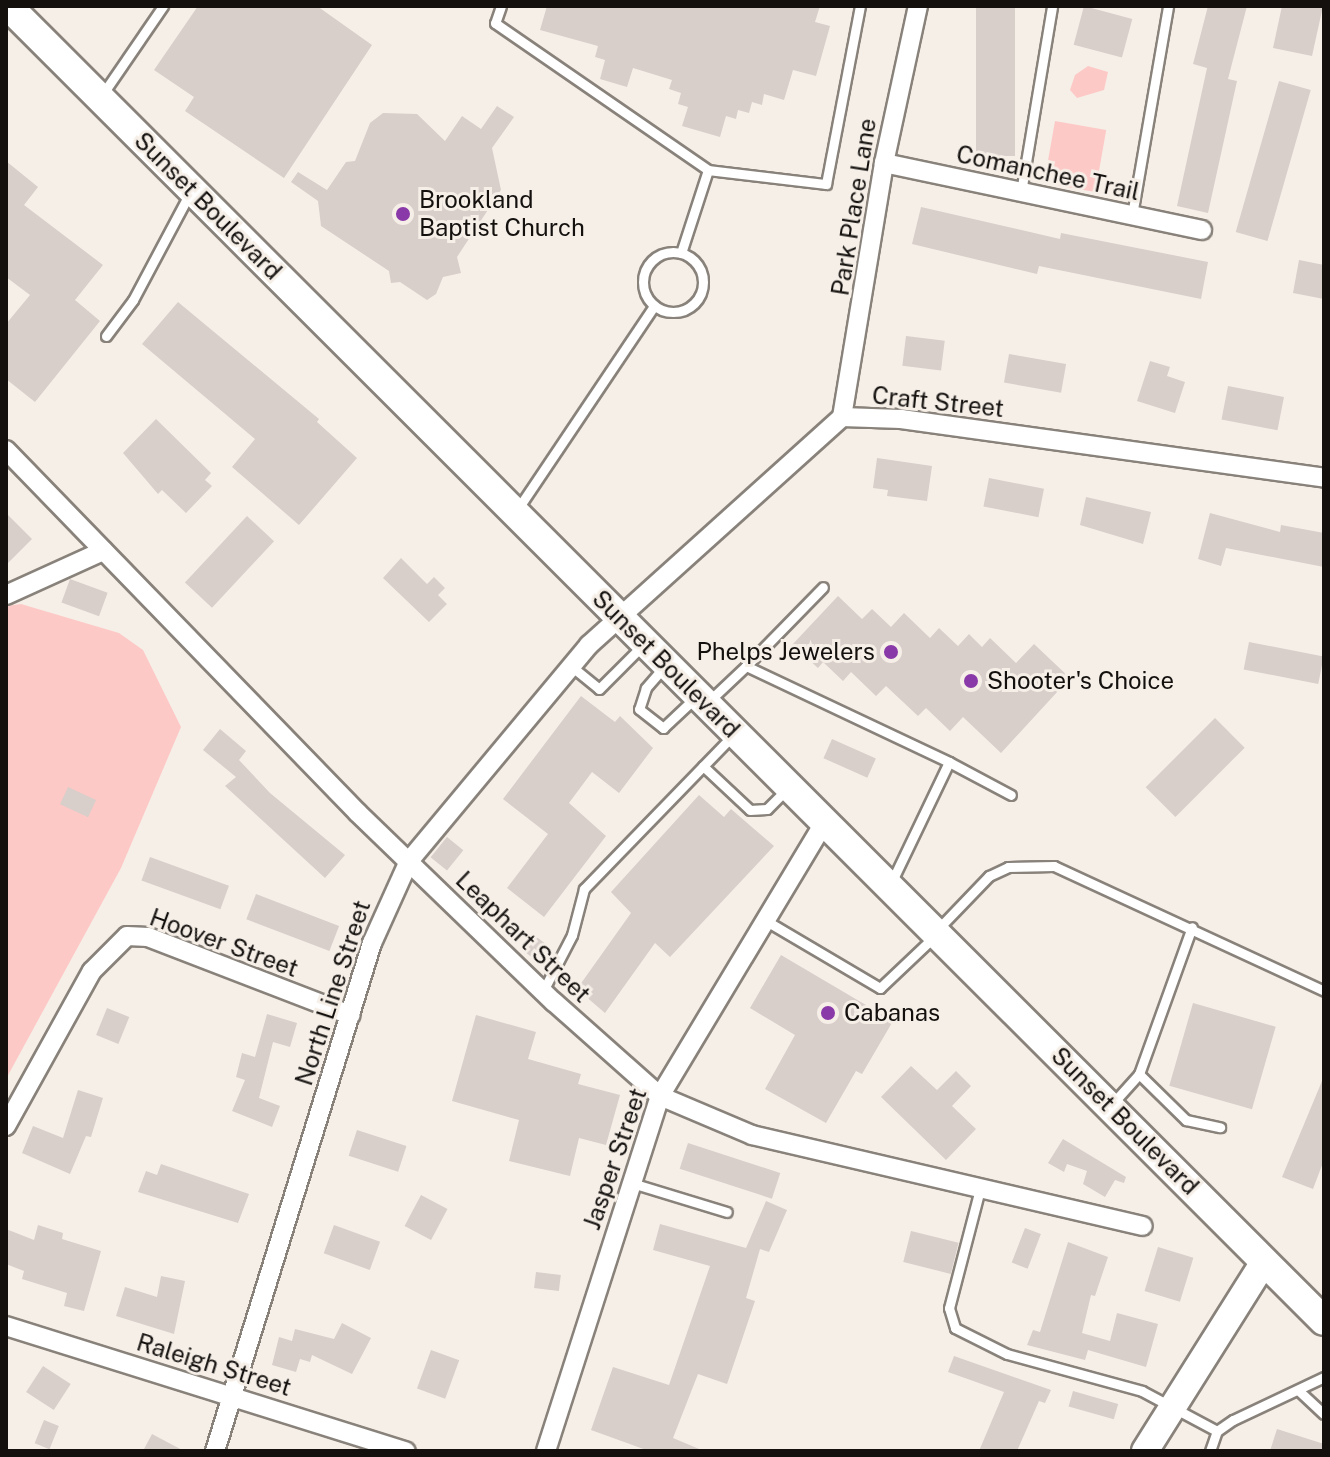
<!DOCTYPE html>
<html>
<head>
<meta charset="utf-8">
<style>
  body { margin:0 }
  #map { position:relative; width:1330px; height:1457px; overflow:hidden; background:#f6efe8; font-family:"Public Sans",sans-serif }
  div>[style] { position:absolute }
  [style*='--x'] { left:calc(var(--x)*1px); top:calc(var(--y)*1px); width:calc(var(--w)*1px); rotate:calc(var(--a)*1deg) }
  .green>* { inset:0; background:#fdc9c6; transform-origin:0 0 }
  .building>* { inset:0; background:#d8ceca; transform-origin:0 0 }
  .roads { filter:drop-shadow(2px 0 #88827b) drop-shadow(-2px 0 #88827b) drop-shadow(0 2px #88827b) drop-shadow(0 -2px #88827b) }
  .lane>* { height:9px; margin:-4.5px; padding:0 4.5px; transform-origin:4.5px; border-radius:4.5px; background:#fff }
  .lane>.ring { margin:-4.5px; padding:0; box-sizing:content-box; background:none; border:9px solid #fff; border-radius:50% }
  .street>* { height:18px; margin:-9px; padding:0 9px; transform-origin:9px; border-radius:9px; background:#fff }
  .secondary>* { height:26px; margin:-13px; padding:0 13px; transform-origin:13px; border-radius:13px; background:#fff }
  .primary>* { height:28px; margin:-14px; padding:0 14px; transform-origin:14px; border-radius:14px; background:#fff }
  .dots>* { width:22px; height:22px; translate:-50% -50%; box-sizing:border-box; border:4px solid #f6efe8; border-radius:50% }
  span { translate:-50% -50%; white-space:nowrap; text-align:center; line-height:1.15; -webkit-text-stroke:6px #f6efe8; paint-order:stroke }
  .street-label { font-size:24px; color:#13100e }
  .poi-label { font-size:24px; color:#13100e }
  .left { translate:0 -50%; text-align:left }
  .right { translate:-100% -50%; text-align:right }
  .frame { position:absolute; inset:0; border:8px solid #13100e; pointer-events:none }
</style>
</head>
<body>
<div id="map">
  <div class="green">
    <div style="clip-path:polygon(1088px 66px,1108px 72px,1104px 90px,1077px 98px,1070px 90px,1075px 75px)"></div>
    <div style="left:1055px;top:121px;width:52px;height:63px;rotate:10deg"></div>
    <div style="clip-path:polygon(21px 604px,119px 633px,143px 650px,181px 727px,121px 868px,6px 1079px,6px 606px)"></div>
  </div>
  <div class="building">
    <div style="clip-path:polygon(198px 6px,317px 6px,372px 45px,284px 178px,185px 111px,194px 97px,154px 70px)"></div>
    <div style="clip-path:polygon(547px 6px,820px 6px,815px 22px,830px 26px,816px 76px,793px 70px,784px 100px,764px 94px,762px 105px,752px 102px,749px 113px,738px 110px,736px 119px,726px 116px,720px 137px,682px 126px,688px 107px,678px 104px,681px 93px,669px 89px,672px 80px,633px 68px,627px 87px,600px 79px,605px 60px,595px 57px,598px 46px,540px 30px)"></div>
    <div style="left:976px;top:6px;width:39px;height:150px"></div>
    <div style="left:1084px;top:6px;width:50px;height:40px;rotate:15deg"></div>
    <div style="clip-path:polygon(1208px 6px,1247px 6px,1228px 79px,1237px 81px,1208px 213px,1177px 206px,1207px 68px,1193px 64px)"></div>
    <div style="clip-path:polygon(1282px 6px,1323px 6px,1312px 56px,1273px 48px)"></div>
    <div style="left:1279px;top:81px;width:33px;height:157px;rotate:16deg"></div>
    <div style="clip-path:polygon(497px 106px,514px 117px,492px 148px,501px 190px,457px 257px,461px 273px,443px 277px,436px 294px,427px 300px,400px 282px,391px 283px,389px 271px,321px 226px,318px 201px,291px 182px,298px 172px,327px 190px,346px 162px,355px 161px,370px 123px,383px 113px,417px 114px,445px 141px,462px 116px,481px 129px)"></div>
    <div style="clip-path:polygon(6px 161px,38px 187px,24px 205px,103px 265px,75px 300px,100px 321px,35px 402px,6px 379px,6px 324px,30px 295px,6px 277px)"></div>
    <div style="clip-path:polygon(921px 207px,1060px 239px,1061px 233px,1208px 262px,1201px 299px,1039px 266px,1037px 274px,912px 244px)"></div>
    <div style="clip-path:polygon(1299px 260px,1324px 265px,1324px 299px,1293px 293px)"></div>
    <div style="clip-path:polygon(178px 302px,319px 419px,317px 422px,357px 458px,299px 525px,232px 467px,255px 439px,142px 344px)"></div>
    <div style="left:906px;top:336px;width:39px;height:30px;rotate:7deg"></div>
    <div style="left:1009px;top:354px;width:58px;height:29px;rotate:10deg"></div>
    <div style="clip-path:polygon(1150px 361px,1170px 367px,1167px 376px,1185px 382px,1175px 413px,1137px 401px)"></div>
    <div style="left:1228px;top:386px;width:57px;height:34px;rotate:11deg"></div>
    <div style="clip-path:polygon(156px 419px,211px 473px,205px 480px,212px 486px,186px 513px,162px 490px,158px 494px,123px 453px)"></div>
    <div style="clip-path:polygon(877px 458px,932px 466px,927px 501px,887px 496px,888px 490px,873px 488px)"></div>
    <div style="left:989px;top:478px;width:56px;height:29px;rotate:11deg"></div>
    <div style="clip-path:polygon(1086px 497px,1151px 512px,1143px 544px,1080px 525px)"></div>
    <div style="clip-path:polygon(6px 513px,32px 539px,6px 565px)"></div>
    <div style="clip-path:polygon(1210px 513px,1280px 532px,1281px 525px,1324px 533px,1324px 567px,1226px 548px,1221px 566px,1198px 559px)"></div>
    <div style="left:247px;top:516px;width:37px;height:91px;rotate:43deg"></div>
    <div style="clip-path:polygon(401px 558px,427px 584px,434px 577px,445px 588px,438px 595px,447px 604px,429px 622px,383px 578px)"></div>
    <div style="left:70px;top:579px;width:40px;height:25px;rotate:20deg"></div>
    <div style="clip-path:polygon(838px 596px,862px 619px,872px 609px,891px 627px,904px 613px,930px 638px,939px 628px,958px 646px,969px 634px,982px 647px,990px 638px,1016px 663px,1034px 644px,1070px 678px,1001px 753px,963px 717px,950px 731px,926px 708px,918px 716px,886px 686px,876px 696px,851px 672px,843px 681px,823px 662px,818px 668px,792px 645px)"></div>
    <div style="left:1249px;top:642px;width:76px;height:28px;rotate:11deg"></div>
    <div style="clip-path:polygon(581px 696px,615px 722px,620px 716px,653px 748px,619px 793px,592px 772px,569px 803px,606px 836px,544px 917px,507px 888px,548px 834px,503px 799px)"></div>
    <div style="left:1215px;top:718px;width:42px;height:98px;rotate:45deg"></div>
    <div style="clip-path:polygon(220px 729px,246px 751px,239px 760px,270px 793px,345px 855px,325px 878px,225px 786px,236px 777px,203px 750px)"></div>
    <div style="left:832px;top:739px;width:48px;height:21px;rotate:24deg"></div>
    <div style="left:68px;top:787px;width:31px;height:19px;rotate:25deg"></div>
    <div style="clip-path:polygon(699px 795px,724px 817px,731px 809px,774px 846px,670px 957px,655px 943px,605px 1013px,577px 989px,631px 913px,611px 892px)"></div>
    <div style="left:447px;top:837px;width:21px;height:26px;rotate:39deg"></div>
    <div style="left:150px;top:857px;width:84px;height:25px;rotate:20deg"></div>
    <div style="left:256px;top:894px;width:89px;height:27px;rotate:21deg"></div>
    <div style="left:534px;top:935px;width:21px;height:19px;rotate:37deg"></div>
    <div style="clip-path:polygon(781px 955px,893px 1021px,862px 1074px,856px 1071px,826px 1123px,765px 1089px,795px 1035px,750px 1008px)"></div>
    <div style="left:1193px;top:1003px;width:86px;height:86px;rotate:16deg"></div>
    <div style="left:107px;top:1008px;width:24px;height:29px;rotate:22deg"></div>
    <div style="clip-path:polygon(267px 1014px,297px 1023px,290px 1047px,273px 1042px,259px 1098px,280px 1106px,272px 1127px,232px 1111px,245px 1080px,236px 1077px,242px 1053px,255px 1057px)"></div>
    <div style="clip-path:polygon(476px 1015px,536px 1032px,528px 1059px,581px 1074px,578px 1084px,620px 1095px,606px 1145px,579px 1138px,570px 1176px,509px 1161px,519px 1120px,452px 1101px)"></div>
    <div style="clip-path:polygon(911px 1066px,937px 1090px,956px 1071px,971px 1086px,952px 1106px,976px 1129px,946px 1160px,881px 1097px)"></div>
    <div style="clip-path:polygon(1322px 1081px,1324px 1160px,1313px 1189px,1282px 1177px)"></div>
    <div style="clip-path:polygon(78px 1090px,103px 1098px,91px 1137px,86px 1136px,70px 1174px,22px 1153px,33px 1126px,63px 1138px)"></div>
    <div style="left:357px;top:1130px;width:52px;height:27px;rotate:18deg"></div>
    <div style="clip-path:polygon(1063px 1139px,1126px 1177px,1124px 1183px,1115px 1180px,1105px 1197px,1083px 1184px,1087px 1171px,1067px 1164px,1064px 1172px,1048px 1163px)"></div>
    <div style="left:688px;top:1143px;width:97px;height:27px;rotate:18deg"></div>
    <div style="clip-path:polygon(161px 1164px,249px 1194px,238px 1223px,138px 1192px,146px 1171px,157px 1175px)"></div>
    <div style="left:421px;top:1195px;width:30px;height:35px;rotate:28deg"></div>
    <div style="clip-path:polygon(766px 1201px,787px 1210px,769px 1252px,760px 1249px,746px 1298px,755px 1301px,727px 1384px,698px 1374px,673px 1438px,704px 1451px,649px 1451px,591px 1430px,613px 1367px,669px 1385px,710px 1266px,653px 1250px,660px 1224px,746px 1248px)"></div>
    <div style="clip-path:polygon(38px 1225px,63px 1233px,62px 1239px,101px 1251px,84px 1311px,64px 1306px,67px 1293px,22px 1279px,24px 1271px,6px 1264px,6px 1229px,34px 1240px)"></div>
    <div style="left:334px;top:1225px;width:49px;height:30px;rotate:20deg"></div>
    <div style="left:1025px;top:1228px;width:17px;height:37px;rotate:21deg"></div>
    <div style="left:911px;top:1231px;width:49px;height:32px;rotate:14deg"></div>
    <div style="clip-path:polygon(1068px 1242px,1108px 1257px,1095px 1296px,1091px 1295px,1082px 1333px,1110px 1341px,1117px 1313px,1158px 1324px,1146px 1367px,1088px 1350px,1085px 1360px,1027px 1345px,1033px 1330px,1040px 1332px)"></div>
    <div style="left:1158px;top:1247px;width:37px;height:46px;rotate:17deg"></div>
    <div style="left:536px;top:1272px;width:25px;height:16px;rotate:7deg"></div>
    <div style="clip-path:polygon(161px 1276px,185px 1281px,174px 1334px,116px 1316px,125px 1287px,157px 1297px)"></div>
    <div style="clip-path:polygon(342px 1323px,371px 1338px,352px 1374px,312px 1355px,310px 1362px,300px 1359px,296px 1372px,272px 1365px,279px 1337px,292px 1341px,295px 1329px,334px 1339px)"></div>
    <div style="left:431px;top:1350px;width:30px;height:41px;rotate:20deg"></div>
    <div style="clip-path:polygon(954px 1356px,1051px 1390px,1045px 1403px,1039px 1401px,1017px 1451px,979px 1451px,1004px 1392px,948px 1372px)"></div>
    <div style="left:43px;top:1366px;width:33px;height:31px;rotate:33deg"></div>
    <div style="left:1073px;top:1391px;width:47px;height:16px;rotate:16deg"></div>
    <div style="left:44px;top:1420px;width:16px;height:25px;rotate:22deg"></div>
    <div style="clip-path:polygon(1277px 1429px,1324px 1444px,1324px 1451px,1270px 1451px)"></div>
    <div style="clip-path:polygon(152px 1434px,184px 1451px,143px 1451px)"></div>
  </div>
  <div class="roads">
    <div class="lane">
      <div style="--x:501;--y:6;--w:18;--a:109"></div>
      <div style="--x:495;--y:23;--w:259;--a:34.6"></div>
      <div style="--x:102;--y:95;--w:108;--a:-55.6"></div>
      <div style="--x:1021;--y:192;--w:189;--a:-80.5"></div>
      <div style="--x:1132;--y:215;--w:212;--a:-80.2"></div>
      <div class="ring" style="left:643px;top:252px;width:51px;height:51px"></div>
      <div style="--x:681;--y:253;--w:87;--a:-72"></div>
      <div style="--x:708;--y:170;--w:119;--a:6.8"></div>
      <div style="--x:826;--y:184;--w:181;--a:-79.2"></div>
      <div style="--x:106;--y:336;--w:45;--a:-53.1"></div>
      <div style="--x:133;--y:300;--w:121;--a:-62"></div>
      <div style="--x:517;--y:510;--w:246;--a:-56.1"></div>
      <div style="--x:571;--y:666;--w:36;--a:39"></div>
      <div style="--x:599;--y:689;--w:62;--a:-45"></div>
      <div style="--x:746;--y:666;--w:110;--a:-45.7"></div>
      <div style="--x:664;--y:667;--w:28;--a:131"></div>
      <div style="--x:646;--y:688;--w:22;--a:108"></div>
      <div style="--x:639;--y:709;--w:31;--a:38"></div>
      <div style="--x:663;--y:728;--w:44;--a:-43.2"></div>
      <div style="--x:709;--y:701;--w:51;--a:-43.4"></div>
      <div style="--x:746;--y:666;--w:225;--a:25.3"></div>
      <div style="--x:949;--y:762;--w:134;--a:115.6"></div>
      <div style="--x:949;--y:762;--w:70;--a:28"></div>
      <div style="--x:703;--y:766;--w:64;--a:43.1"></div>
      <div style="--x:750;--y:810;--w:17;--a:-3"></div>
      <div style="--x:767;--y:809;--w:27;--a:-45"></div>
      <div style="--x:763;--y:919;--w:136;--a:30.5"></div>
      <div style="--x:880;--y:988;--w:77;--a:-43.4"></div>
      <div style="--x:938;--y:929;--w:74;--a:-46.1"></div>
      <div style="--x:989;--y:876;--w:21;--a:-25"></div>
      <div style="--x:1008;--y:867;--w:46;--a:-1.2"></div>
      <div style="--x:1054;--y:866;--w:298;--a:24.8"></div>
      <div style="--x:543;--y:991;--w:63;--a:-62.6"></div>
      <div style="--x:572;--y:935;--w:48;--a:-75.4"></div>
      <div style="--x:584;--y:889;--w:214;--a:-45.9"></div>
      <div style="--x:1139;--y:1074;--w:66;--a:44.4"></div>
      <div style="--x:1186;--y:1120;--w:35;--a:12"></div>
      <div style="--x:1113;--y:1103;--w:39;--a:-48"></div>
      <div style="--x:1139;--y:1074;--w:156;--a:-70.2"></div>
      <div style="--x:632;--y:1183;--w:99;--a:17"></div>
      <div style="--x:980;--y:1189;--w:123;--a:104.6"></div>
      <div style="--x:949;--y:1308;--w:21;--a:73"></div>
      <div style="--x:955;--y:1328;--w:58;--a:26.6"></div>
      <div style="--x:1007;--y:1354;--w:140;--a:15.3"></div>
      <div style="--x:1142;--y:1391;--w:85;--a:28.1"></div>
      <div style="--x:1298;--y:1390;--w:35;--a:43"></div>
      <div style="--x:1210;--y:1451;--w:21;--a:-71"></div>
      <div style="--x:1217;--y:1431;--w:19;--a:-35"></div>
      <div style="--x:1233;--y:1420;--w:101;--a:-25.3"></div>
    </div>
    <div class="street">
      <div style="--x:884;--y:163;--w:325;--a:11.9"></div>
      <div style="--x:842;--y:417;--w:257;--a:-80.6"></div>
      <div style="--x:884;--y:163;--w:161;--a:-77.8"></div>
      <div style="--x:6;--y:450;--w:506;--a:45.88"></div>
      <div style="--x:358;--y:813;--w:272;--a:44"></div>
      <div style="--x:554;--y:1002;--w:142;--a:41.6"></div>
      <div style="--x:660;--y:1096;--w:100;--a:23"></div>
      <div style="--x:752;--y:1135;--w:401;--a:13.1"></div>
      <div style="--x:6;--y:595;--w:107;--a:-24.4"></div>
      <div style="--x:6;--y:1126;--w:177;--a:-61"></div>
      <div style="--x:92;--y:971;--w:49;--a:-45"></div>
      <div style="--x:127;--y:936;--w:21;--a:3"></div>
      <div style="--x:148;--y:937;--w:217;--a:21.1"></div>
      <div style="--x:6;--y:1326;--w:419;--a:17.4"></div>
      <div style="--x:215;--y:1451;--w:532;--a:-72.83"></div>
      <div style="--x:372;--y:943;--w:90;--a:-65.7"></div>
      <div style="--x:409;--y:861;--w:281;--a:-50.2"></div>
      <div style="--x:589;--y:645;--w:341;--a:-42"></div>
      <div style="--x:842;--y:417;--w:59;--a:1.9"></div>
      <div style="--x:901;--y:419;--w:427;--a:7.9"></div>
      <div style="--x:546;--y:1451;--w:373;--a:-72.2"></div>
      <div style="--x:660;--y:1096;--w:321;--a:-59"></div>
    </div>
    <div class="secondary">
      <div style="--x:1145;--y:1451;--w:223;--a:-57.8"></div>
    </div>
    <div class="primary">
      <div style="--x:8;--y:6;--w:1860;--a:44.98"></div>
    </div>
  </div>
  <div class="dots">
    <div style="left:403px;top:214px;background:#8a39a8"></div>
    <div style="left:891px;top:652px;background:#8a39a8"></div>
    <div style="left:971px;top:681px;background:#8a39a8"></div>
    <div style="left:828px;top:1013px;background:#8a39a8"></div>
  </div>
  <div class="street-label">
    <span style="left:1048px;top:173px;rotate:12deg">Comanchee Trail</span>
    <span style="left:208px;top:206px;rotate:45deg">Sunset Boulevard</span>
    <span style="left:854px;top:207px;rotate:-81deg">Park Place Lane</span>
    <span style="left:938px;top:402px;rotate:6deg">Craft Street</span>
    <span style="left:666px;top:664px;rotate:45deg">Sunset Boulevard</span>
    <span style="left:523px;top:937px;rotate:44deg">Leaphart Street</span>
    <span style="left:224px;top:943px;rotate:20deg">Hoover Street</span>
    <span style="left:333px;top:993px;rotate:-72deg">North Line Street</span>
    <span style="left:1125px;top:1121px;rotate:45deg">Sunset Boulevard</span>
    <span style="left:615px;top:1159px;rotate:-71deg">Jasper Street</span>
    <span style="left:214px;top:1365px;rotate:17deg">Raleigh Street</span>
  </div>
  <div class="poi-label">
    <span class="left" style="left:419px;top:214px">Brookland<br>Baptist Church</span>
    <span class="right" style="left:875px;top:652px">Phelps Jewelers</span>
    <span class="left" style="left:987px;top:681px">Shooter's Choice</span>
    <span class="left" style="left:844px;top:1013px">Cabanas</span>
  </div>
  <div class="frame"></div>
</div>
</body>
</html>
